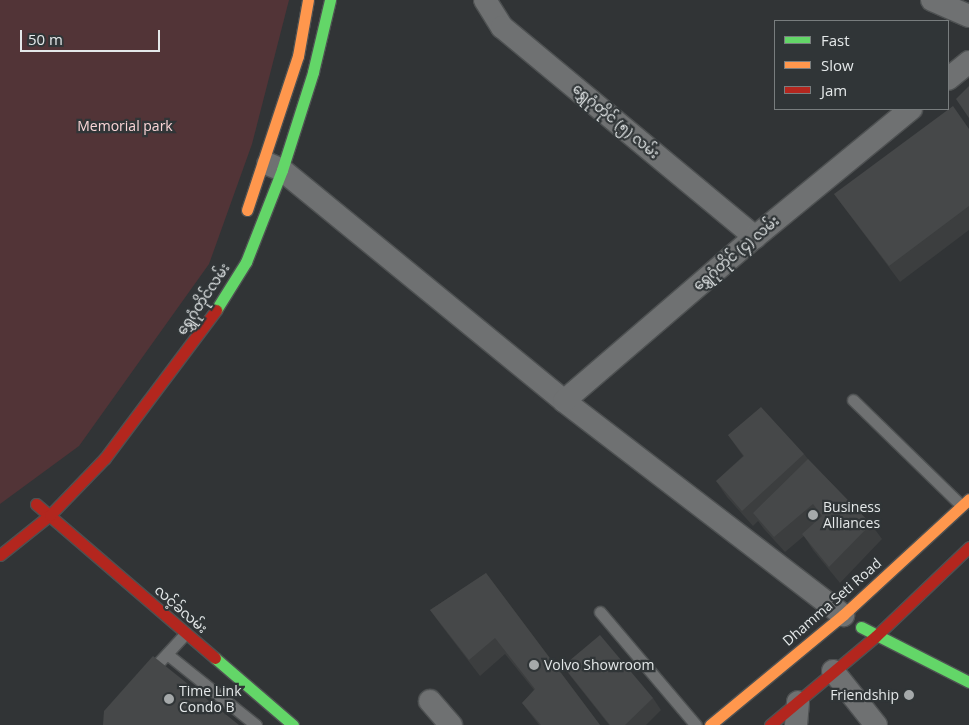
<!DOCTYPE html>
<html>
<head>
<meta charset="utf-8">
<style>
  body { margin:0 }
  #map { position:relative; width:969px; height:725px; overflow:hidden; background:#313436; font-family:"Open Sans","Noto Sans Myanmar",sans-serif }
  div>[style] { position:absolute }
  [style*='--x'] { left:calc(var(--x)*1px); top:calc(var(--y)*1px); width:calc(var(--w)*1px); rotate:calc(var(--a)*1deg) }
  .green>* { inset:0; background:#523437 }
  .roads { filter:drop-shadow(1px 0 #4e5152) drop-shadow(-1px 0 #4e5152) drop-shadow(0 1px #4e5152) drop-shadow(0 -1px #4e5152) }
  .lane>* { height:11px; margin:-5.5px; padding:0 5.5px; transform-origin:5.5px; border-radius:5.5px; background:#6f7172 }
  .street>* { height:22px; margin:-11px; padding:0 11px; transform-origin:11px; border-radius:11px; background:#6f7172 }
  .fast>* { height:11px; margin:-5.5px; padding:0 5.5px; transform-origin:5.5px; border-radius:5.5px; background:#63d668 }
  .slow>* { height:11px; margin:-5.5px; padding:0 5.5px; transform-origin:5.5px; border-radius:5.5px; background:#ff974d }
  .jam>* { height:11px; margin:-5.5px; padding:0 5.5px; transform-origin:5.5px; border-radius:5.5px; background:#b3261e }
  .wall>* { inset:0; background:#3c3e3f }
  .building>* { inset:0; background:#464849 }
  .dots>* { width:14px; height:14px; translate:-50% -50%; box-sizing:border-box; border:2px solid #303537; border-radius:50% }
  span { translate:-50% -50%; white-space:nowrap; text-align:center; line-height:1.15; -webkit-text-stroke:4.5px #303537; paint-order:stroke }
  .street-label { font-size:14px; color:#e4e8e9 }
  .park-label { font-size:14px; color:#fad5d7 }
  .poi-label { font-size:14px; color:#e4e8e9 }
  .left { translate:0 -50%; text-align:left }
  .right { translate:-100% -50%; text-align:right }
  .legend { position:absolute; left:774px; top:20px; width:175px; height:90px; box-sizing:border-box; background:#303537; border:1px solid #787d7e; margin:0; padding:6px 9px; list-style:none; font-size:15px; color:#e4e8e9 }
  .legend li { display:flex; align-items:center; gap:10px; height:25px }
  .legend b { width:25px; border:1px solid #787d7e }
  .scale { position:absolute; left:20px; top:30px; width:140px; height:22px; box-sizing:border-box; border:2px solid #e4e8e9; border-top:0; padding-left:6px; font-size:15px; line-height:18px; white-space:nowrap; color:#e4e8e9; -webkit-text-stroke:4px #303537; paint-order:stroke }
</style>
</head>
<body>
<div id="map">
  <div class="green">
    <div style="clip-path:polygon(0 0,289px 0,252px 144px,209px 264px,79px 446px,0 504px)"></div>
  </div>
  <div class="roads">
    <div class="lane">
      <div style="--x:853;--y:400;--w:151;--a:44.2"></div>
      <div style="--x:600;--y:612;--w:148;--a:49.7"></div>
      <div style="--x:167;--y:654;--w:114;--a:38.6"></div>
      <div style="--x:150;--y:672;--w:53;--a:-47.3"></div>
    </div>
    <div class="street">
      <div style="--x:485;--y:0;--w:32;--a:58"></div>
      <div style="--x:502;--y:27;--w:329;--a:39.7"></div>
      <div style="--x:932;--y:0;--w:40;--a:23.4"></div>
      <div style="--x:948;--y:79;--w:27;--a:-39"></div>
      <div style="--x:268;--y:164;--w:15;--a:23"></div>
      <div style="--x:282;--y:170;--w:365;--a:39.3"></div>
      <div style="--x:564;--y:401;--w:352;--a:37.5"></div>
      <div style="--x:564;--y:401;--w:252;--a:-40.7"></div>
      <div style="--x:755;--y:237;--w:202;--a:-39.4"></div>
      <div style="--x:833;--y:671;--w:69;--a:51.5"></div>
      <div style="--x:430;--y:701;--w:32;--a:49"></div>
      <div style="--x:796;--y:725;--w:23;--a:-85"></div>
    </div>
    <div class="fast">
      <div style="--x:216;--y:310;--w:57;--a:-58"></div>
      <div style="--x:246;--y:262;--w:99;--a:-68.6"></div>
      <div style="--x:282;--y:170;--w:103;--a:-72.4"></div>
      <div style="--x:313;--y:72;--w:74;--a:-76.7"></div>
      <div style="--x:861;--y:627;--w:121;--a:27"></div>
      <div style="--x:215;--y:658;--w:103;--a:40.7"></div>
    </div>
    <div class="slow">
      <div style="--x:247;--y:210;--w:162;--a:-71.7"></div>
      <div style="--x:298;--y:56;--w:57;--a:-79.9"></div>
      <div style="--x:710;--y:725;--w:173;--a:-39.6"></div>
      <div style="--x:843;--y:615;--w:171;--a:-42.6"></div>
    </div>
    <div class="jam">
      <div style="--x:36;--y:504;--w:236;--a:40.7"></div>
      <div style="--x:0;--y:555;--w:64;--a:-38.7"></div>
      <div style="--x:50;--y:515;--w:79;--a:-46"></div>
      <div style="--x:105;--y:458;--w:185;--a:-53.1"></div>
      <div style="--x:770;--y:725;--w:138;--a:-40"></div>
      <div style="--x:876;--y:636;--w:129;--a:-43.7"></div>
    </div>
  </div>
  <div class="wall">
    <div style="clip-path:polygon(969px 129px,969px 230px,900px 282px,834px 194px)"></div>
    <div style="clip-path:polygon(728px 435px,804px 454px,808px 459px,871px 524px,882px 539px,840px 583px,813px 550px,804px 536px,785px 552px,764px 529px,758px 521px,753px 526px,727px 497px,716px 481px,743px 456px)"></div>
    <div style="clip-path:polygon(486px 573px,600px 725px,539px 725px,522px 703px,534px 690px,505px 654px,480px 676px,441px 625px,430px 610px)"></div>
    <div style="clip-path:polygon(563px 666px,653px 698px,661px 710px,646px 725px,609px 725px,572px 678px)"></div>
  </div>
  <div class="building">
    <div style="clip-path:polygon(969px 86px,969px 118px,956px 99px)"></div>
    <div style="clip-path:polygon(953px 106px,969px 129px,969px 206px,889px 266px,834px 194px)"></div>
    <div style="clip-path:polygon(761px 407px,804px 454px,742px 511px,716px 481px,744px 456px,728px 435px)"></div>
    <div style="clip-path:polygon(808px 459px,871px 524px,829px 567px,802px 534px,822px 516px,813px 504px,774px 537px,753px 513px)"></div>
    <div style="clip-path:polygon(486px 573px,600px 725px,541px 725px,522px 703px,535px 689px,495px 638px,469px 660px,430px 610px)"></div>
    <div style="clip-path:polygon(600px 635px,653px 698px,625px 725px,610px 725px,563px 666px)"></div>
    <div style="clip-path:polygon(153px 656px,239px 725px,103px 725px,104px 711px)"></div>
  </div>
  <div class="dots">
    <div style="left:813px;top:515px;background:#a5a9aa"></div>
    <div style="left:534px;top:665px;background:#a5a9aa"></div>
    <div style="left:909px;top:695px;background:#a5a9aa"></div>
    <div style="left:169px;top:699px;background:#a5a9aa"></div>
  </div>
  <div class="street-label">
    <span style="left:616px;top:121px;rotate:40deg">ရွှေဂုံတိုင် (၅) လမ်း</span>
    <span style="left:736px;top:253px;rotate:-40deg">ရွှေဂုံတိုင် (၄) လမ်း</span>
    <span style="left:203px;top:299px;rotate:-56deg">ရွှေဂုံတိုင်လမ်း</span>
    <span style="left:832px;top:602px;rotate:-41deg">Dhamma Seti Road</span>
    <span style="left:181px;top:609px;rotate:41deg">လင့်ခ်လမ်း</span>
  </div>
  <div class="park-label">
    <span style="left:125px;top:126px">Memorial park</span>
  </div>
  <div class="poi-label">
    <span class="left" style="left:823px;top:515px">Business<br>Alliances</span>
    <span class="left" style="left:544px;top:665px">Volvo Showroom</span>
    <span class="left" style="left:179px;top:699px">Time Link<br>Condo B</span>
    <span class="right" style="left:899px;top:695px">Friendship</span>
  </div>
  <ul class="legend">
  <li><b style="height:6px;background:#63d668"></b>Fast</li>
  <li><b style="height:6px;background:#ff974d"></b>Slow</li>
  <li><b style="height:6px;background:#b3261e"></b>Jam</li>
  </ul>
  <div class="scale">50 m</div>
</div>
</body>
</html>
